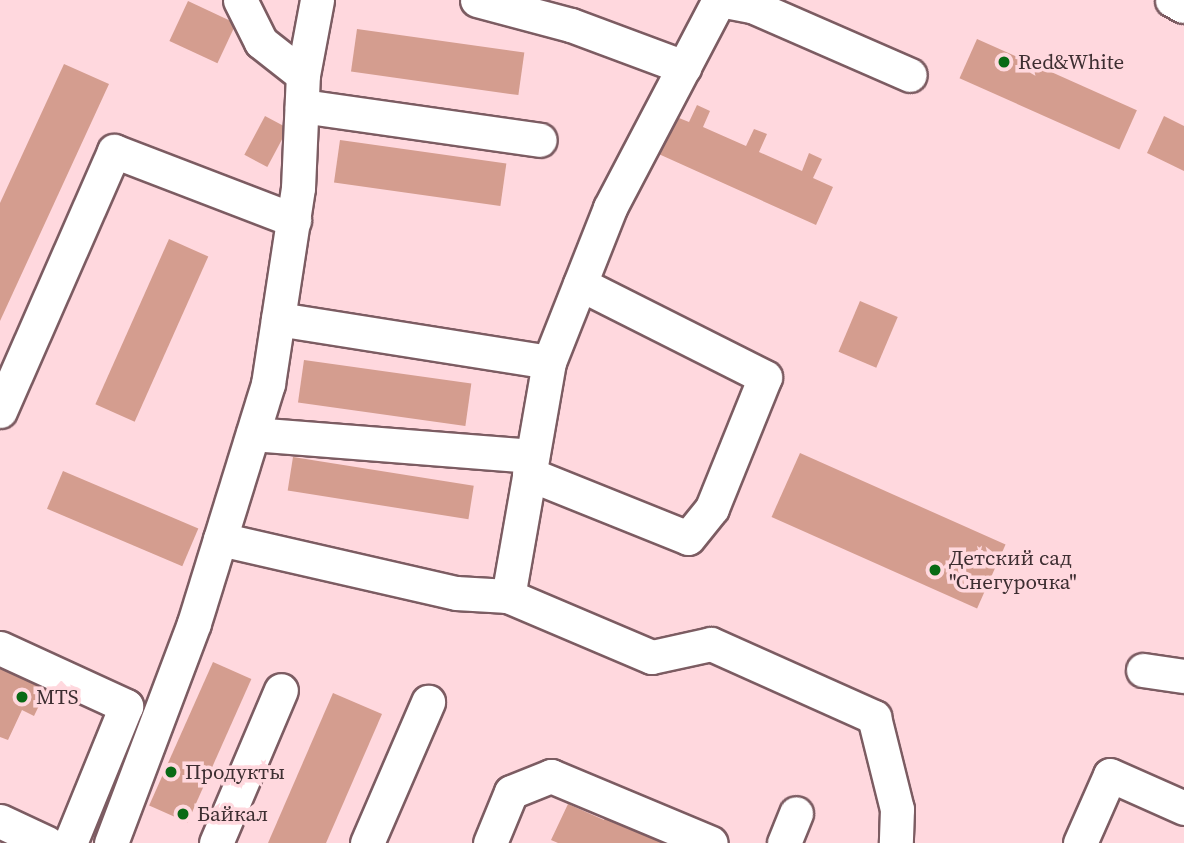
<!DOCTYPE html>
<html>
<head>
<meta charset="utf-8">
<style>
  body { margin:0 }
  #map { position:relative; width:1184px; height:843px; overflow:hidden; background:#ffd8de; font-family:"Source Serif 4",serif }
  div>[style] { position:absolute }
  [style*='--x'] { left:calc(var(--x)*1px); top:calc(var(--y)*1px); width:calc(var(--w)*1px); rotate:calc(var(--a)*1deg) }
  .building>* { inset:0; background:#d49d8f; transform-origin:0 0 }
  .roads { filter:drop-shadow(2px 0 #7c5c62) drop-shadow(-2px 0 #7c5c62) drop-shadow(0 2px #7c5c62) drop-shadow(0 -2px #7c5c62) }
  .minor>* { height:33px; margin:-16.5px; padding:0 16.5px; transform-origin:16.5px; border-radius:16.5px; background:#fff }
  .dots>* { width:19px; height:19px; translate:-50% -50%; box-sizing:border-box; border:4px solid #ffd8de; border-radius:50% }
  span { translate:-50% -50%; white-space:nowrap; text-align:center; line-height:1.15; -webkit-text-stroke:7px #ffd8de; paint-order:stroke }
  .poi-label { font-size:21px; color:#3d2e31 }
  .left { translate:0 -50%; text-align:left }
</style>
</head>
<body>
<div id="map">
  <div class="building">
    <div style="left:188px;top:1px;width:53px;height:44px;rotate:25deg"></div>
    <div style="left:357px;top:29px;width:169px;height:43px;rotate:8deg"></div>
    <div style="left:977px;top:39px;width:175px;height:43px;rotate:24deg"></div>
    <div style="clip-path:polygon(64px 64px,109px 84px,0 321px,0 203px)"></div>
    <div style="clip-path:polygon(697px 105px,710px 111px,703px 127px,746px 146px,754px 129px,767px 134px,759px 152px,802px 171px,809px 153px,822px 159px,813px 178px,833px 187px,816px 225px,652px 151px,669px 114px,689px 122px)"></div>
    <div style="left:265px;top:116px;width:26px;height:44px;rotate:28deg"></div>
    <div style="clip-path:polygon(1164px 116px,1184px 126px,1184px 171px,1147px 153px)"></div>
    <div style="left:340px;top:140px;width:168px;height:43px;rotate:8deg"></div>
    <div style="left:169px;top:239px;width:43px;height:181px;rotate:24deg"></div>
    <div style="left:860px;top:301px;width:41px;height:55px;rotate:23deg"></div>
    <div style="left:304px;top:360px;width:169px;height:43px;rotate:8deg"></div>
    <div style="left:800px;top:453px;width:225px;height:70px;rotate:24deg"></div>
    <div style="left:293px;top:457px;width:183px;height:34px;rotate:9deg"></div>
    <div style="left:63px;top:471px;width:147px;height:41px;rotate:23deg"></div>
    <div style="clip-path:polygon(0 660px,50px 683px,34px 716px,22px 710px,8px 740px,0 737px)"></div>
    <div style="left:213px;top:662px;width:42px;height:157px;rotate:24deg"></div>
    <div style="clip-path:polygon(333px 693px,382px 714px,326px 843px,268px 843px)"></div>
    <div style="clip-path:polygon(568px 804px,604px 820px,606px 813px,673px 843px,558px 843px,551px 840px)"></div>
  </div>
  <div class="roads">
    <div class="minor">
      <div style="--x:240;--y:0;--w:47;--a:63.4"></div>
      <div style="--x:261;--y:42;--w:53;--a:38.2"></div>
      <div style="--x:477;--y:0;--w:97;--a:14.9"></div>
      <div style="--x:571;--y:25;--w:121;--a:20.4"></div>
      <div style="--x:719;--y:0;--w:235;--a:117.7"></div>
      <div style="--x:610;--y:208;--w:166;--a:111.6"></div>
      <div style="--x:549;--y:362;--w:238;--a:99.9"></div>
      <div style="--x:508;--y:596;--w:156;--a:23"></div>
      <div style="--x:652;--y:657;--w:60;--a:-12.4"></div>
      <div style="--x:711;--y:644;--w:179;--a:24.1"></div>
      <div style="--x:874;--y:717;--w:95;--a:76"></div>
      <div style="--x:897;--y:809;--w:34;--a:92"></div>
      <div style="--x:720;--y:0;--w:33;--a:11"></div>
      <div style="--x:752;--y:6;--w:172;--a:23.6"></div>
      <div style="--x:1172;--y:0;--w:13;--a:27"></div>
      <div style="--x:302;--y:106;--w:240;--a:8.1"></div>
      <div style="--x:278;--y:319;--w:274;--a:9"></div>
      <div style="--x:0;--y:411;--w:284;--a:-66.3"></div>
      <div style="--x:114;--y:151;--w:193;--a:21"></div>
      <div style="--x:253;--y:434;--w:280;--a:4.5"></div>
      <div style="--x:529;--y:474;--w:171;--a:21.9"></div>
      <div style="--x:688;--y:538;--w:38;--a:-51"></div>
      <div style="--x:712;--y:508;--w:141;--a:-68"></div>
      <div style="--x:765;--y:377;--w:207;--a:-153.3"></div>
      <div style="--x:220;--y:539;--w:242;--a:12.9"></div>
      <div style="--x:456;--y:593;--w:52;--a:3.3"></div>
      <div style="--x:0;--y:648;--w:139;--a:24.7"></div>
      <div style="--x:126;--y:706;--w:148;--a:112.2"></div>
      <div style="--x:1143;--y:670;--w:41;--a:8.3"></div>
      <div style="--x:0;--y:821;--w:52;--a:25.1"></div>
      <div style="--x:111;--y:843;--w:235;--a:-69.3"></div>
      <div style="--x:194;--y:623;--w:250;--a:-72.8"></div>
      <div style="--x:268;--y:384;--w:198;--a:-81.3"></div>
      <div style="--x:298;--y:188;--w:113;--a:-87.5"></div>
      <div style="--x:303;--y:75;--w:76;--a:-79.4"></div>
      <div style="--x:216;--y:843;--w:166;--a:-67"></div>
      <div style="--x:367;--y:843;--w:154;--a:-66.6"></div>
      <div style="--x:490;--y:843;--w:55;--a:-67.6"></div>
      <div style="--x:511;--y:792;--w:43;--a:-21.8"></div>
      <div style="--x:551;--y:776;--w:173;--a:22.7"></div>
      <div style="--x:784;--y:843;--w:32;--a:-68"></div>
      <div style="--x:1080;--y:843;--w:74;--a:-66.2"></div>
      <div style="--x:1110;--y:775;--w:81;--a:24"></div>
    </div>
  </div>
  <div class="dots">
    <div style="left:1004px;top:62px;background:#096a15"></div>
    <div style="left:935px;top:570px;background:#096a15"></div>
    <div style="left:22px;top:697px;background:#096a15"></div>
    <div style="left:171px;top:772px;background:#096a15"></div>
    <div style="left:183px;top:814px;background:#096a15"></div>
  </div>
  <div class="poi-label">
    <span class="left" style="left:1018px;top:62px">Red&amp;White</span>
    <span class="left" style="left:949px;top:570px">Детский сад<br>"Снегурочка"</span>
    <span class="left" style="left:36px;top:697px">MTS</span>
    <span class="left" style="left:185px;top:772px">Продукты</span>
    <span class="left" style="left:197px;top:814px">Байкал</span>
  </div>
</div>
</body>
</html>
